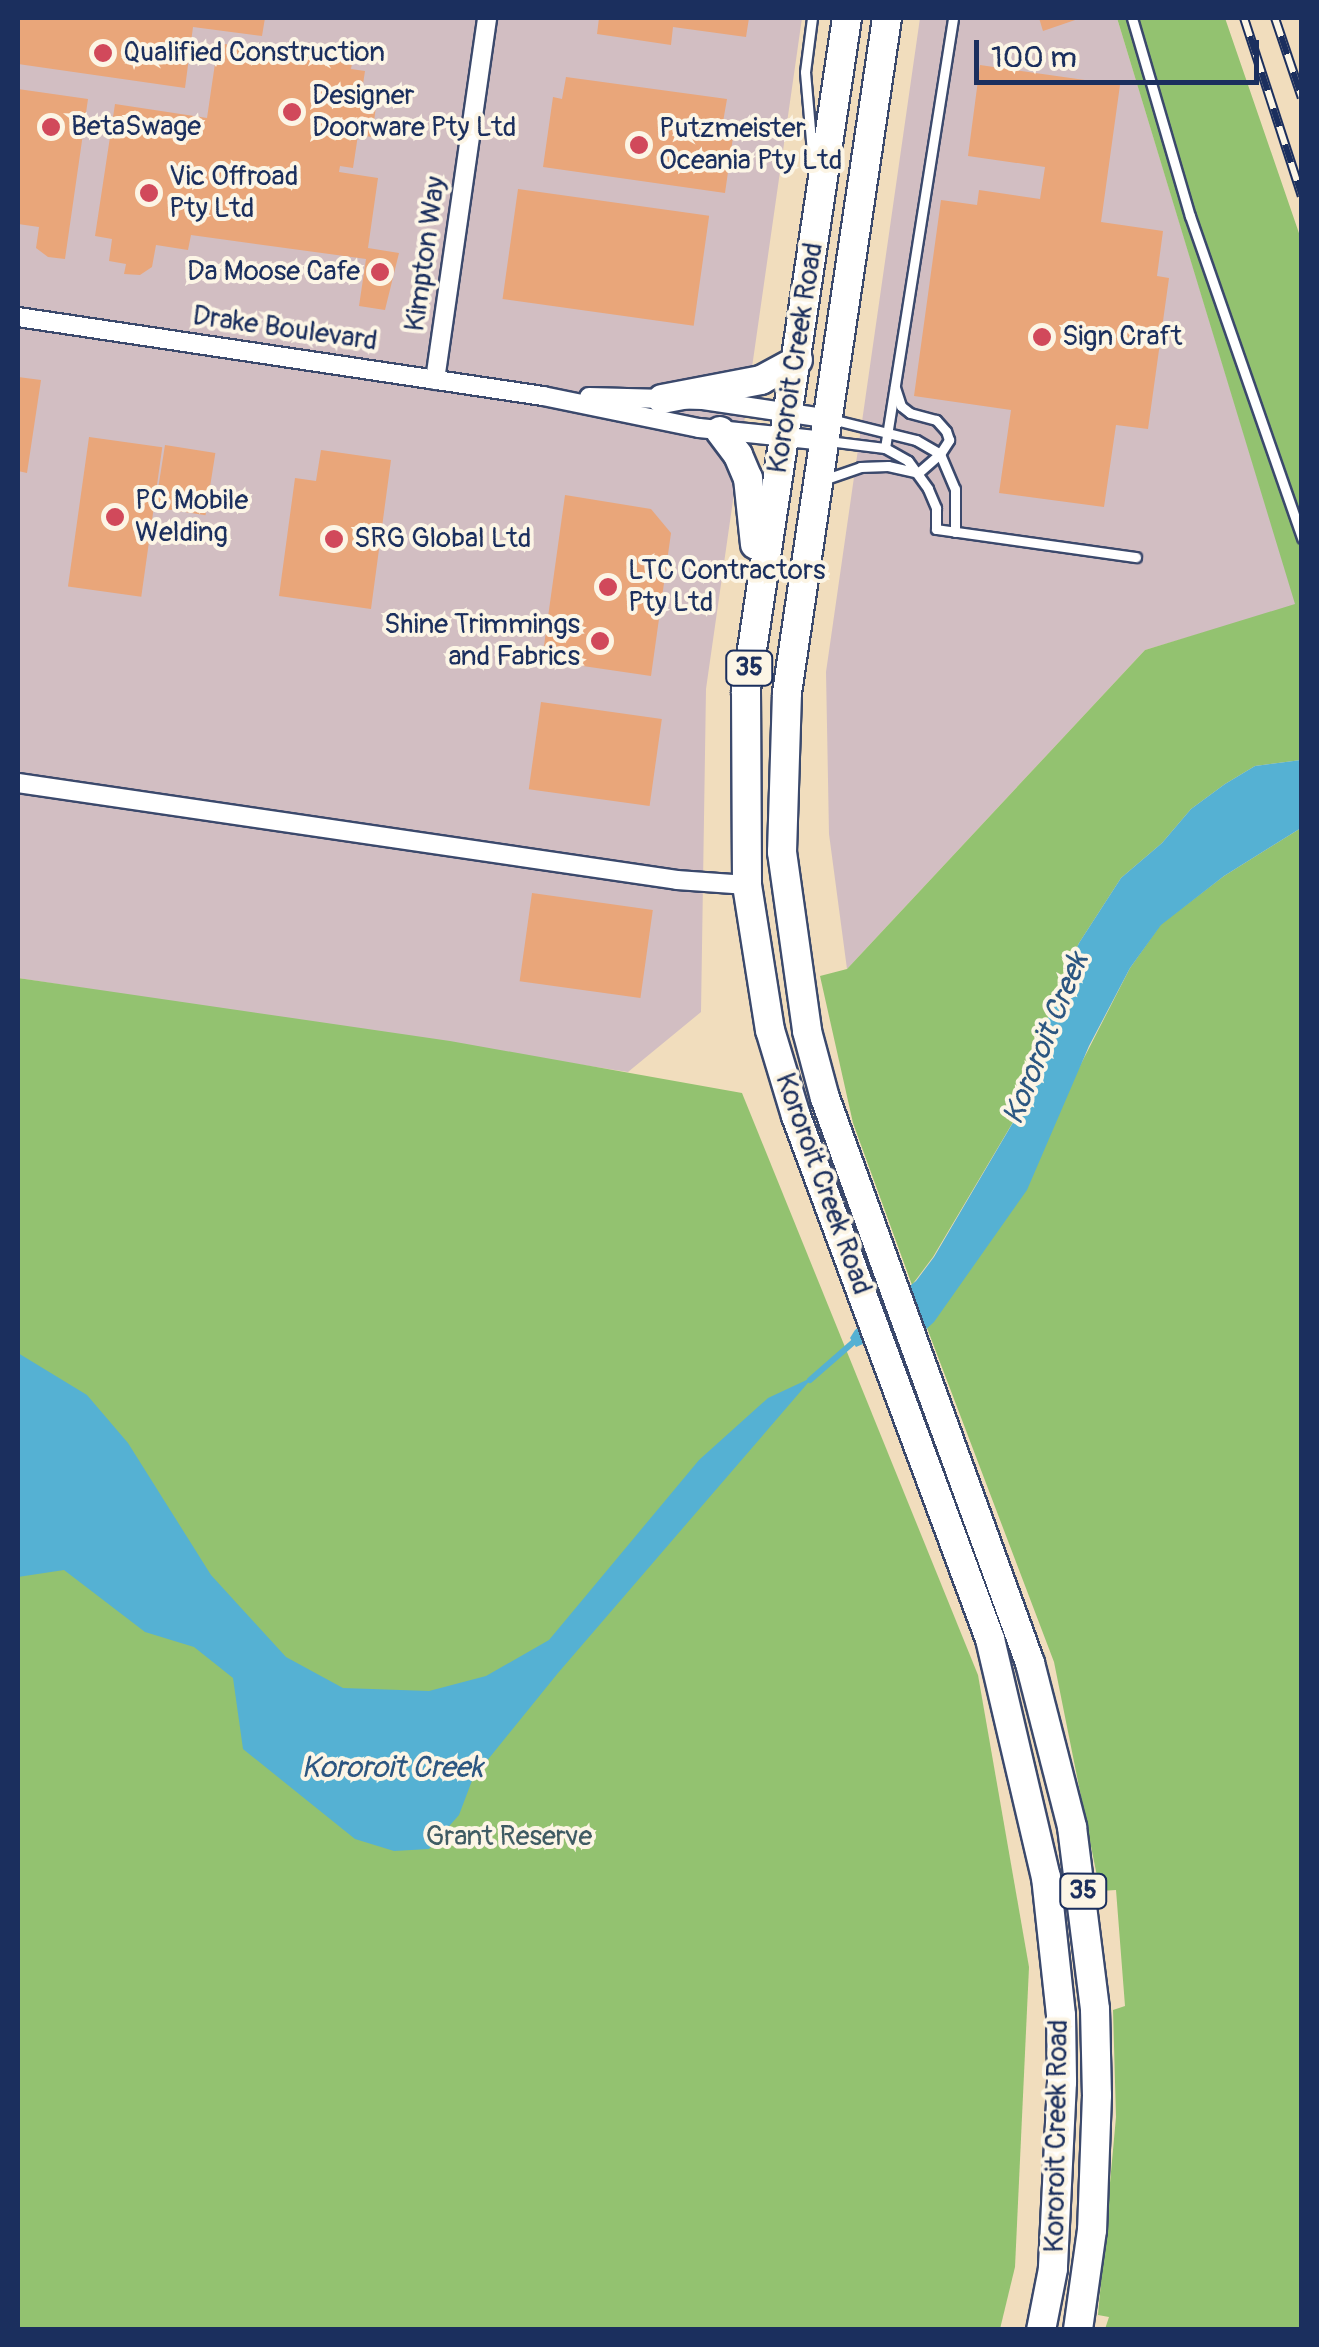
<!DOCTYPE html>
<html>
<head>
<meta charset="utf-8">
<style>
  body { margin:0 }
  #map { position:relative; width:1319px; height:2347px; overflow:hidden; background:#f1ddbd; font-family:Pangolin,sans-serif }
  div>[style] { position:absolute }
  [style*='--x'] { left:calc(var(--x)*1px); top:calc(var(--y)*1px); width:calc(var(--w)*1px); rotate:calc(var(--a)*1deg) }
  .industrial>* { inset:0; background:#d2bec2 }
  .green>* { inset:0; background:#93c270 }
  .water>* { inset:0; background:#55b1d3 }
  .stream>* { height:6px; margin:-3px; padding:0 3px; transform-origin:3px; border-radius:3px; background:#55b1d3 }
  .building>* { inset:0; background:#e9a67a; transform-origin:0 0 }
  .roads { filter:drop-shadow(2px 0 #3b496c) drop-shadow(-2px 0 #3b496c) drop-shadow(0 2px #3b496c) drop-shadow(0 -2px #3b496c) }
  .service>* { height:9px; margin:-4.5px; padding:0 4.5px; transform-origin:4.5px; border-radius:4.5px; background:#fff }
  .minor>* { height:18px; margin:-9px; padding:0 9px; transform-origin:9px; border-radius:9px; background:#fff }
  .primary>* { height:28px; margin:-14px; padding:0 14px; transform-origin:14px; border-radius:14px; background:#fff }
  .rail>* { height:10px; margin-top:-5px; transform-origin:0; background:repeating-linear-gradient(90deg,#fcf5e5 0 19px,#1b2f5e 0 38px); box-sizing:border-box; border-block:2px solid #1b2f5e }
  .dots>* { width:28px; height:28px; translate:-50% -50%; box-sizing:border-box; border:5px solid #fcf5e5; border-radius:50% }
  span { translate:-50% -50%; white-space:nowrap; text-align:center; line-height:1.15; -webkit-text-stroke:8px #fcf5e5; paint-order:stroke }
  .shield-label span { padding:2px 8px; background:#fcf5e5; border:2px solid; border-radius:8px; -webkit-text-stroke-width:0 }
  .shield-label { font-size:25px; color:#1b2f5e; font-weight:700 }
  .poi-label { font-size:28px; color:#1b2f5e }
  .left { translate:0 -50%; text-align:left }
  .right { translate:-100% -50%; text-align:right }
  .street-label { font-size:28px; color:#1b2f5e }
  .park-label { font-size:28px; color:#3f5b63 }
  .water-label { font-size:30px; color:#2c5681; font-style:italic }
  .frame { position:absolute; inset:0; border:20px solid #1b2f5e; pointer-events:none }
  .scale { position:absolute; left:974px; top:40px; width:285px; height:45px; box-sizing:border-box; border:5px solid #1b2f5e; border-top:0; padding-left:12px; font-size:30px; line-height:35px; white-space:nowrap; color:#1b2f5e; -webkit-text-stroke:8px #fcf5e5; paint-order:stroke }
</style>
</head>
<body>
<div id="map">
  <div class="industrial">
    <div style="clip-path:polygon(18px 18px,802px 18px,706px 689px,701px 1012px,628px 1072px,18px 978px)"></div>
    <div style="clip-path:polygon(920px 18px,1117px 18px,1296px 605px,1145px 650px,847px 969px,829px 834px,826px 672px)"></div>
  </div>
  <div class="green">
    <div style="clip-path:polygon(1117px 18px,1225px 18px,1301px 239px,1301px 760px,1255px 766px,1225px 784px,1191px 809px,1162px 843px,1121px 878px,1079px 943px,1058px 989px,1036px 1053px,1034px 1083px,1028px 1097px,933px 1257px,912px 1285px,853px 1123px,820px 976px,847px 969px,1145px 650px,1295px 604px)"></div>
    <div style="clip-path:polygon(1301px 828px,1301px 2329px,1105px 2329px,1109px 2317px,1098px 2315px,1116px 2117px,1113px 2010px,1125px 2006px,1116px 1890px,1100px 1891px,1054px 1662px,927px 1328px,995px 1232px,1130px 968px,1161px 924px,1224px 876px)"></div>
    <div style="clip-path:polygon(18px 978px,450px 1041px,742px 1093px,978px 1675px,1029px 1967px,1015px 2267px,1000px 2329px,18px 2330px)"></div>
  </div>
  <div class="water">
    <div style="clip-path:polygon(1301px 760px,1301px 828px,1224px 876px,1161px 925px,1130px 968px,1089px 1046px,1027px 1190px,934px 1322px,922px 1333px,898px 1341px,870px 1341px,856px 1347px,850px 1338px,855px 1330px,916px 1281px,934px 1257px,1028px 1097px,1034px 1083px,1036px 1053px,1058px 989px,1079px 943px,1121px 878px,1162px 843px,1191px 809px,1225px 784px,1255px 766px)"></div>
    <div style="clip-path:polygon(18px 1353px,87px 1395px,128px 1443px,211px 1575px,286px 1657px,343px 1688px,429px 1691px,486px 1676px,549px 1640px,699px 1460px,768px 1398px,813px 1377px,558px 1673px,473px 1778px,459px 1815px,429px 1849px,394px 1851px,355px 1839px,243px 1749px,233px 1678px,194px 1647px,145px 1632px,64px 1570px,18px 1577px)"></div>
  </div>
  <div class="stream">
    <div style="--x:810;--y:1380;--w:62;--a:-41.1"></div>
  </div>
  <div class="building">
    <div style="clip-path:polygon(18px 18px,265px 18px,262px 36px,193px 27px,185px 88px,18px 64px)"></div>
    <div style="clip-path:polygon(599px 18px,749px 18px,746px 37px,673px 27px,671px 45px,597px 34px)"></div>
    <div style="clip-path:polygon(1039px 18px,1081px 18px,1043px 31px)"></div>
    <div style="clip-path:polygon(218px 43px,352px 63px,351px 69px,365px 71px,360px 104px,376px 106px,372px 137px,358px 135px,353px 168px,340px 166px,339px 172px,378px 178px,368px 248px,399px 253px,385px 310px,359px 306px,366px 259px,191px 235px,188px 250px,156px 245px,152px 267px,140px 275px,124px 274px,126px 264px,109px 261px,112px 239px,95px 236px,115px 104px,207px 118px)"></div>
    <div style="clip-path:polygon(980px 65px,1120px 85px,1101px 222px,1163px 231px,1157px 276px,1169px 278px,1148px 429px,1116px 425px,1104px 507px,999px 493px,1011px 410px,914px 396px,941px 200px,977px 205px,979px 190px,1040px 199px,1045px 167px,968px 156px)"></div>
    <div style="clip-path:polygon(566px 77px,727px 99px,723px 122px,735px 123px,725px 193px,543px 167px,553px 97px,562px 99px)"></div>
    <div style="clip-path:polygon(18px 89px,88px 99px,65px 259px,48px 257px,36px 248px,39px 227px,18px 224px)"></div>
    <div style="left:518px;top:189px;width:193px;height:111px;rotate:8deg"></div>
    <div style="clip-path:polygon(18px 377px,41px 380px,27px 473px,18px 471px)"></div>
    <div style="left:89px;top:437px;width:74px;height:151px;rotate:8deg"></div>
    <div style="left:165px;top:445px;width:51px;height:63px;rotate:9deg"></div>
    <div style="clip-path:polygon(321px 450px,391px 460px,371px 609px,279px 596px,295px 478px,316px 481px)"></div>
    <div style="clip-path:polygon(565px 495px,651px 509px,671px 533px,651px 676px,542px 660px)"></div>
    <div style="left:541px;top:702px;width:122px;height:88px;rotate:8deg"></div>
    <div style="left:532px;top:893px;width:122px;height:89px;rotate:8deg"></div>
  </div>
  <div class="roads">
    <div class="service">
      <div style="--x:812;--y:18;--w:54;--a:97.4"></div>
      <div style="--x:805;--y:72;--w:92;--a:85"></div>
      <div style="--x:1132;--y:18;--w:206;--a:73.7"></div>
      <div style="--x:1190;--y:216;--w:341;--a:70.8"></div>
      <div style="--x:831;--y:419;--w:88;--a:13.9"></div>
      <div style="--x:916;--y:440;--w:28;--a:30"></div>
      <div style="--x:940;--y:454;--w:38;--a:67"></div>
      <div style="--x:955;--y:489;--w:43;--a:90"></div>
      <div style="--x:828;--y:441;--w:57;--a:7"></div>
      <div style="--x:885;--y:448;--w:26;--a:29"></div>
      <div style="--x:908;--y:461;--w:34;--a:54"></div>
      <div style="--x:928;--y:489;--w:21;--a:67"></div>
      <div style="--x:936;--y:508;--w:21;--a:90"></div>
      <div style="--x:936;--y:529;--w:202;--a:8"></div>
      <div style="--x:885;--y:448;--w:435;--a:-81"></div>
      <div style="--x:826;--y:479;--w:36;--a:-19"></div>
      <div style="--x:860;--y:467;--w:28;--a:-2"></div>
      <div style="--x:888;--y:466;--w:31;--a:13"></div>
      <div style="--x:918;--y:473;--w:29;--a:-41"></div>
      <div style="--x:940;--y:454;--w:17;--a:-57"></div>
      <div style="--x:949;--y:440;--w:9;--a:-108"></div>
      <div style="--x:946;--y:431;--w:15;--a:-132"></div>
      <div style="--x:936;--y:420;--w:27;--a:-165"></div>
      <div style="--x:910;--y:413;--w:11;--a:-142"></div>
      <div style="--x:901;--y:406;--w:20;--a:-108"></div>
    </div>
    <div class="minor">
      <div style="--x:18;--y:317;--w:531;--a:8.56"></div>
      <div style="--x:543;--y:396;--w:159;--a:11.6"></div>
      <div style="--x:699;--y:428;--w:127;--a:5.9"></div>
      <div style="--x:435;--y:380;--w:366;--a:-81.8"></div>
      <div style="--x:589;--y:397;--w:114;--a:1.5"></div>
      <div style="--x:703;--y:400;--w:128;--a:8.5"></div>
      <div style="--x:18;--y:783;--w:666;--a:8.37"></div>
      <div style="--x:677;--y:880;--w:70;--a:4.1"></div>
    </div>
    <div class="primary">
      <div style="--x:847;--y:18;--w:680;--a:98.55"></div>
      <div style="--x:746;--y:690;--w:195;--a:89.7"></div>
      <div style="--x:747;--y:885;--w:147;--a:81"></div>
      <div style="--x:770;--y:1030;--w:90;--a:73.2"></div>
      <div style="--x:796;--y:1116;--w:558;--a:69.65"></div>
      <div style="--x:990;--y:1639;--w:244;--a:76.8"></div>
      <div style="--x:1046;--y:1877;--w:139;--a:83.8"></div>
      <div style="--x:1061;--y:2015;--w:67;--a:89.1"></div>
      <div style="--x:1062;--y:2082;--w:187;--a:92.8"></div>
      <div style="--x:1053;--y:2269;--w:62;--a:101.1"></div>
      <div style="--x:887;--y:18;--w:682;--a:98.43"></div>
      <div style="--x:787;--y:693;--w:159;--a:91.8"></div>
      <div style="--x:782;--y:852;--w:181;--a:82"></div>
      <div style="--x:807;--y:1031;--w:69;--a:75"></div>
      <div style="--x:825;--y:1098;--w:601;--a:70.06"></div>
      <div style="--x:1030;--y:1663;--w:169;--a:75.6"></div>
      <div style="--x:1072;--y:1827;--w:183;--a:82.8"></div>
      <div style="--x:1095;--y:2009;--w:86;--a:88.7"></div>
      <div style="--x:1097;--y:2095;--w:135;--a:92.1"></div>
      <div style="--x:1092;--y:2230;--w:101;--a:98"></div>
      <div style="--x:662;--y:399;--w:101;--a:-10.9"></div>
      <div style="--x:761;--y:380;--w:42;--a:-28.4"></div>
      <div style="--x:720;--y:431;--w:30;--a:53"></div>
      <div style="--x:738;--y:455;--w:25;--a:67"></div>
      <div style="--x:748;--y:478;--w:67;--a:84"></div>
    </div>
  </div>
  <div class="rail">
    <div style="--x:1244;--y:18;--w:187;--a:72"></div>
    <div style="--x:1275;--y:18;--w:84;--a:71.4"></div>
  </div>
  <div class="dots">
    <div style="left:103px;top:53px;background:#d1495b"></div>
    <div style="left:292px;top:112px;background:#d1495b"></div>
    <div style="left:51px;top:127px;background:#d1495b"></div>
    <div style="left:639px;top:145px;background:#d1495b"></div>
    <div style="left:149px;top:193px;background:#d1495b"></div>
    <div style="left:380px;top:272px;background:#d1495b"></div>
    <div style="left:1042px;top:337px;background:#d1495b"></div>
    <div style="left:115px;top:517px;background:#d1495b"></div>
    <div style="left:334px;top:539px;background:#d1495b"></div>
    <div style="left:608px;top:587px;background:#d1495b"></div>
    <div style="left:600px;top:641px;background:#d1495b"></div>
  </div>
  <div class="shield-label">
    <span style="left:749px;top:668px">35</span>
    <span style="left:1083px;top:1891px">35</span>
  </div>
  <div class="poi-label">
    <span class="left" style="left:123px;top:53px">Qualified Construction</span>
    <span class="left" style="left:312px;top:112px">Designer<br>Doorware Pty Ltd</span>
    <span class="left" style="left:71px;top:127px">BetaSwage</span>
    <span class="left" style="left:659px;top:145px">Putzmeister<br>Oceania Pty Ltd</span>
    <span class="left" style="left:169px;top:193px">Vic Offroad<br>Pty Ltd</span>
    <span class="right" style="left:360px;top:272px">Da Moose Cafe</span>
    <span class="left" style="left:1062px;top:337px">Sign Craft</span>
    <span class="left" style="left:135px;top:517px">PC Mobile<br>Welding</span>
    <span class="left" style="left:354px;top:539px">SRG Global Ltd</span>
    <span class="left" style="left:628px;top:587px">LTC Contractors<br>Pty Ltd</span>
    <span class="right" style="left:580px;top:641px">Shine Trimmings<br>and Fabrics</span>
  </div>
  <div class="street-label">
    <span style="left:426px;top:254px;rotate:-82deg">Kimpton Way</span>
    <span style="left:285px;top:329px;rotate:8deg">Drake Boulevard</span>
    <span style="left:796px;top:358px;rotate:-81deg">Kororoit Creek Road</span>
    <span style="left:823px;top:1184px;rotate:70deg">Kororoit Creek Road</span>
    <span style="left:1057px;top:2136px;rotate:-89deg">Kororoit Creek Road</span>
  </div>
  <div class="park-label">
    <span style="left:509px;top:1837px">Grant Reserve</span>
  </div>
  <div class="water-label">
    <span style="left:1046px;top:1039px;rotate:-68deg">Kororoit Creek</span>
    <span style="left:392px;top:1768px">Kororoit Creek</span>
  </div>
  <div class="frame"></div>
  <div class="scale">100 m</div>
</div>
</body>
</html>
